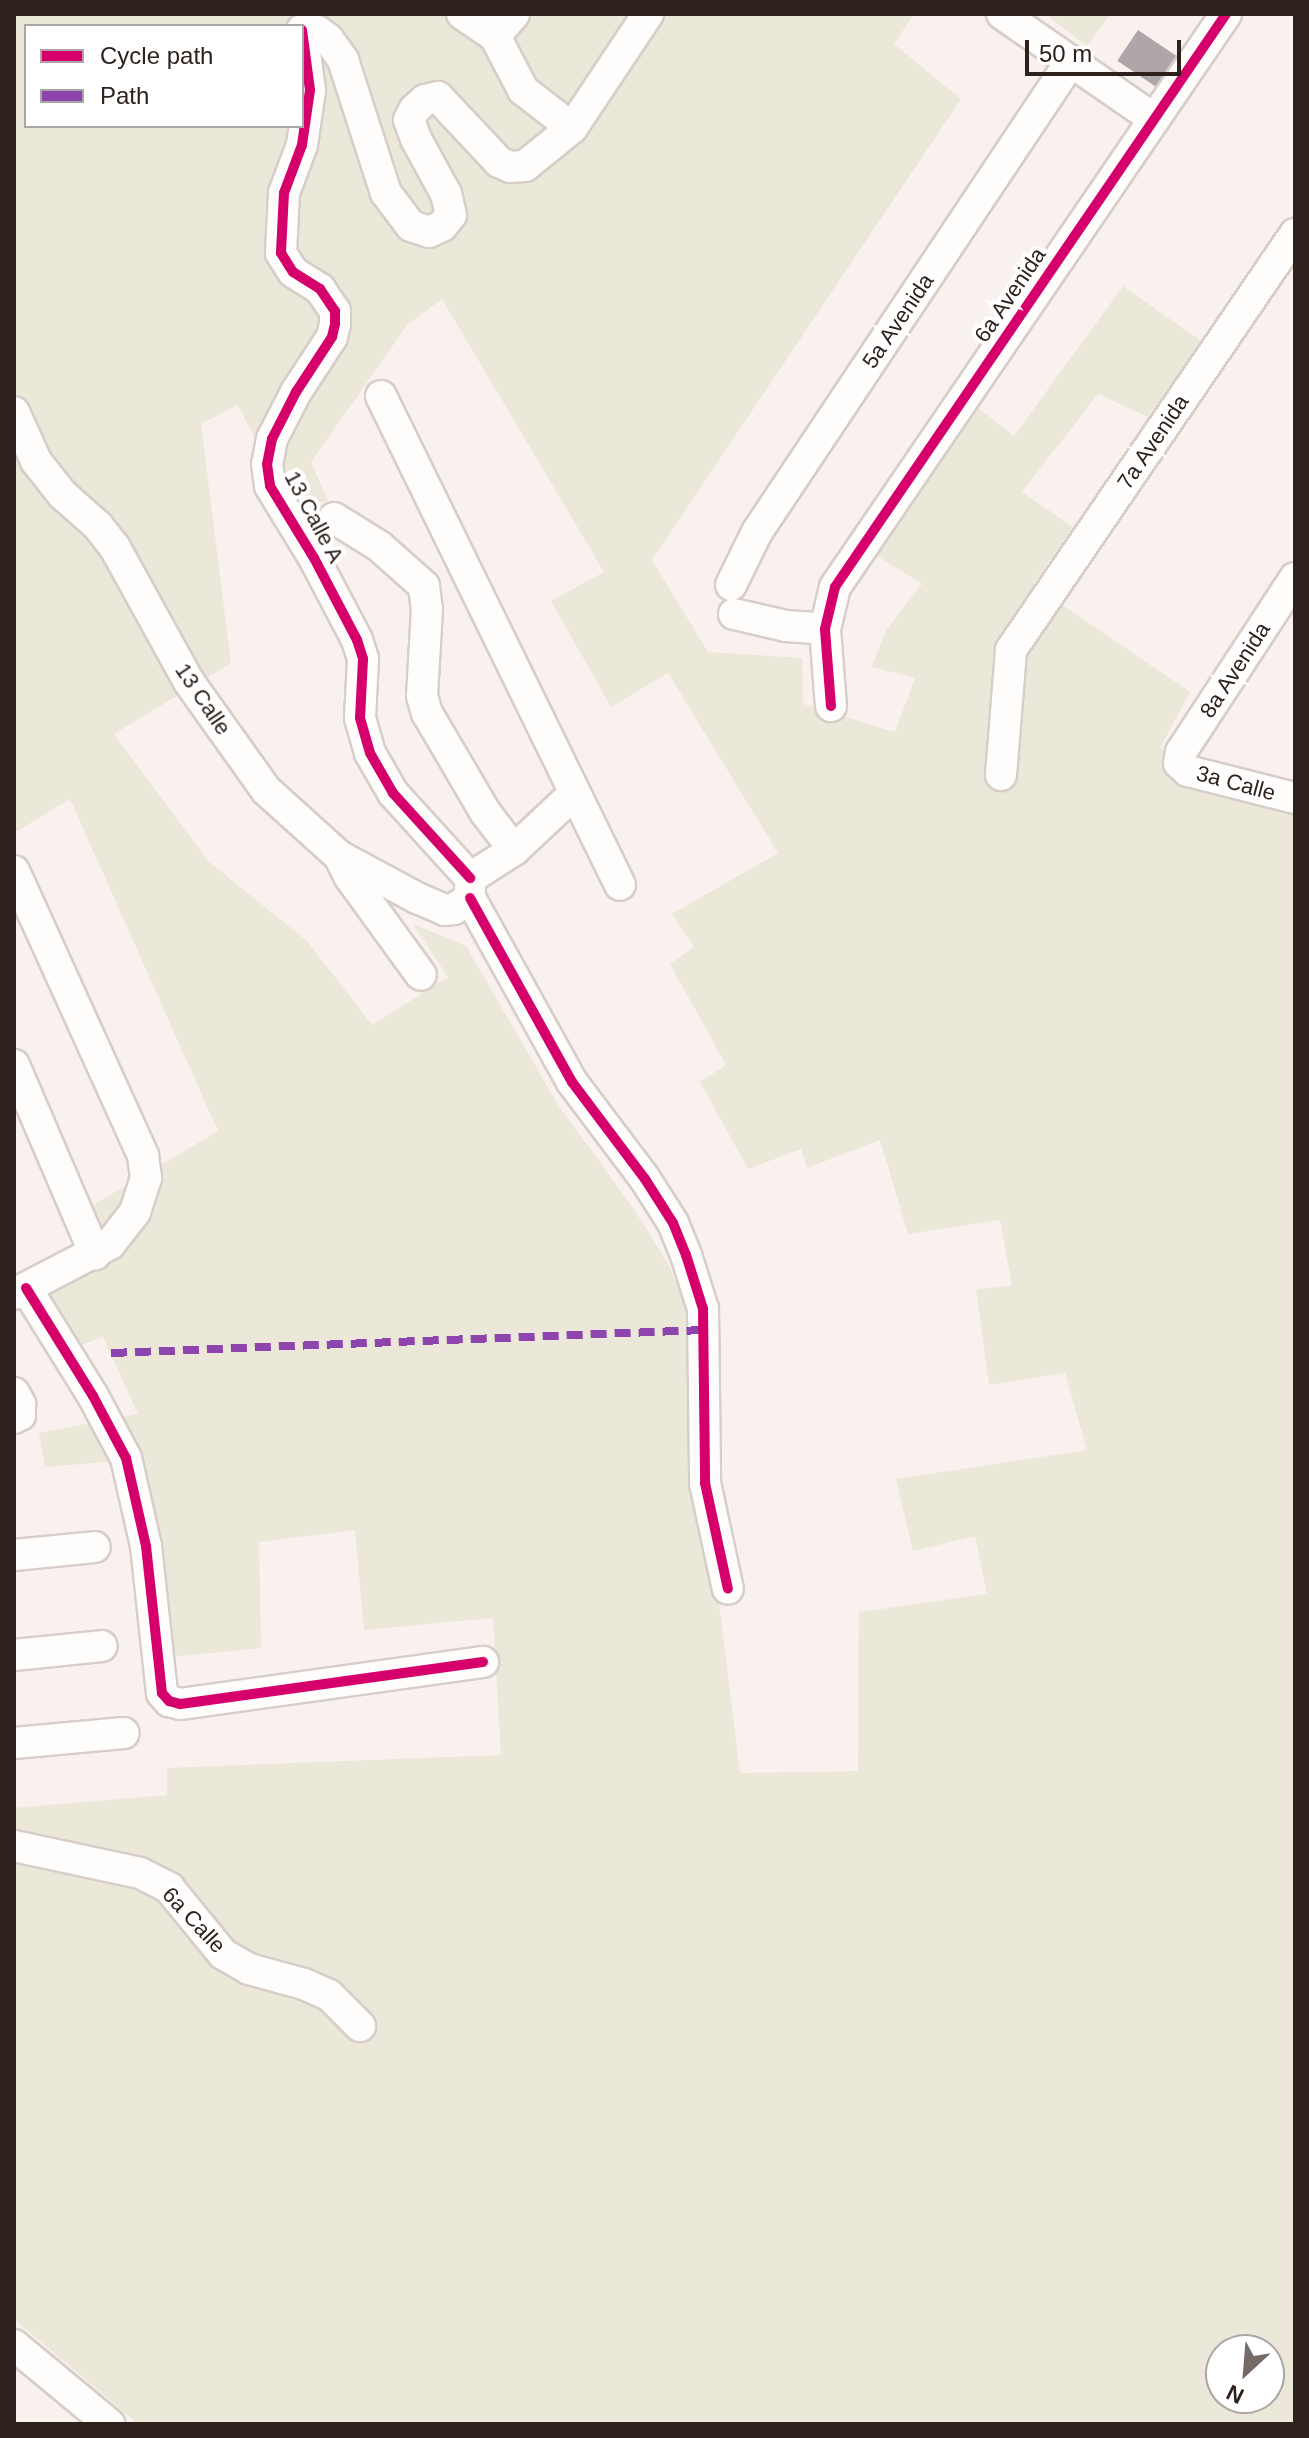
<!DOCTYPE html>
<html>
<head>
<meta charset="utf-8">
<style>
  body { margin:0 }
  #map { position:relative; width:1309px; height:2438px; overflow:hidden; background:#f9f1ee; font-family:Helvetica,sans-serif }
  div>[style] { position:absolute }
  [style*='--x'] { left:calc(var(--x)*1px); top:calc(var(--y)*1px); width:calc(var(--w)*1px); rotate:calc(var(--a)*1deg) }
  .green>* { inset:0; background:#ebe8d9 }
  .building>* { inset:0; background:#aea6a9; transform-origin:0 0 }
  .roads { filter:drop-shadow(2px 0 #d7cdc9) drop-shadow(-2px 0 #d7cdc9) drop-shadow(0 2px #d7cdc9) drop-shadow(0 -2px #d7cdc9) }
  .minor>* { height:30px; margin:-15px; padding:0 15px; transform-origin:15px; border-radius:15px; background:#fefdfc }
  .quiet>* { height:8px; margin-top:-4px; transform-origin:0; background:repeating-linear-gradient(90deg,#8e44ad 0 16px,transparent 0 24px) }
  .cycleway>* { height:10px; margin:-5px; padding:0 5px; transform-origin:5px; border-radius:5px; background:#d6006c }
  span { translate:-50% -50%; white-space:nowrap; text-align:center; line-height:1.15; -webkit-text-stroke:8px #fff; paint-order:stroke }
  .street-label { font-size:22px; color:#2e211c }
  .frame { position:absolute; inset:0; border:16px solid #2e211c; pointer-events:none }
  .legend { position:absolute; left:24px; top:24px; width:280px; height:104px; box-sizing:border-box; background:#fff; border:2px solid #aba6a4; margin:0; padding:10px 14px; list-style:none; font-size:24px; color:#2e211c }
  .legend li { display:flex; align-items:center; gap:16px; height:40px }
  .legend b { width:40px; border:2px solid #aba6a4 }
  .north { position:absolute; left:1205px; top:2334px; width:80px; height:80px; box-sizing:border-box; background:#fff; border:2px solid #aba6a4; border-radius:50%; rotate:206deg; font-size:22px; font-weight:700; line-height:32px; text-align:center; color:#2e211c }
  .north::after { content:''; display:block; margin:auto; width:28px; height:36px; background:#756a66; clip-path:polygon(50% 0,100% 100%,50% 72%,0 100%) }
  .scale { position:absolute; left:1025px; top:40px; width:156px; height:36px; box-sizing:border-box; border:4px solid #2e211c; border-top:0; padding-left:10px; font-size:24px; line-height:28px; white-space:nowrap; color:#2e211c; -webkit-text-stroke:6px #fff; paint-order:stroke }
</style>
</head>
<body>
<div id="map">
  <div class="green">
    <div style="clip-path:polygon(evenodd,14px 14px,914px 14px,894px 44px,961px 99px,652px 560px,708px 652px,802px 658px,803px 704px,895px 732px,915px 678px,872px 667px,886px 630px,922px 584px,874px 554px,973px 404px,1014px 436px,1123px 286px,1201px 341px,1148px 417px,1098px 394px,1022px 492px,1073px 527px,1033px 585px,1190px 692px,1160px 748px,1295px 793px,1295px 2424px,138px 2424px,14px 2319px,14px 1808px,167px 1795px,167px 1768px,501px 1755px,493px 1618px,364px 1630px,355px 1530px,259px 1542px,261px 1648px,162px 1658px,143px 1459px,45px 1467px,39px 1433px,138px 1414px,103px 1337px,78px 1346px,40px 1288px,107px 1253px,85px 1210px,218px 1131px,70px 799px,14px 833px,14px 14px,26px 26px,302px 26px,302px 126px,26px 126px,26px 26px,14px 14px,442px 299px,604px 572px,551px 601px,611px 707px,668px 673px,778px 853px,672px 914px,694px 947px,670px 964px,726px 1065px,700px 1082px,748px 1169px,801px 1149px,807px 1168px,880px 1140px,908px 1234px,1000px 1220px,1012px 1286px,976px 1289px,989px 1385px,1065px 1373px,1087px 1450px,896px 1479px,913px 1551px,975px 1536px,987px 1594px,859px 1612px,858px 1771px,740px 1773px,719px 1602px,697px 1336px,669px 1265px,633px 1208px,557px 1103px,466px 946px,413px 924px,448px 977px,372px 1025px,307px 941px,208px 861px,114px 734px,231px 663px,201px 424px,238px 405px,290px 508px,328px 501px,311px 462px,408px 324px,442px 299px,14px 14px,1221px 2350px,1269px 2350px,1269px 2398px,1221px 2398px,1221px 2350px)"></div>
    <div style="clip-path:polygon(1045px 14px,1111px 14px,1087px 46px)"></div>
  </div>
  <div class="building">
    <div style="left:1138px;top:30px;width:46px;height:37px;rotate:34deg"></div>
  </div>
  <div class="roads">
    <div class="minor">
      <div style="--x:462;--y:14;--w:40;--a:34"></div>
      <div style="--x:1002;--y:14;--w:185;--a:34.6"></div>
      <div style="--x:302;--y:30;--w:61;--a:82.4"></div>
      <div style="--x:310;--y:90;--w:56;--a:98.3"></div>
      <div style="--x:302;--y:145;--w:51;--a:110.6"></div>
      <div style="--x:284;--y:193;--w:60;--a:92.9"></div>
      <div style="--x:281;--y:253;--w:22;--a:58"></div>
      <div style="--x:293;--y:272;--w:32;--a:32"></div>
      <div style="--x:320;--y:289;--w:27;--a:56"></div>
      <div style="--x:335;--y:311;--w:13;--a:90"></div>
      <div style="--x:335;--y:324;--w:13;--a:103"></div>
      <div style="--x:332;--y:337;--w:66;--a:123.2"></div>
      <div style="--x:296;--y:392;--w:53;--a:117.1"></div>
      <div style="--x:272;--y:439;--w:25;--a:101"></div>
      <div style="--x:267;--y:464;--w:22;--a:82"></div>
      <div style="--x:270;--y:486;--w:84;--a:58.6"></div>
      <div style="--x:314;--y:558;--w:93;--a:62.3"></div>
      <div style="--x:357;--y:640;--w:20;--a:72"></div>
      <div style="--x:363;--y:659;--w:59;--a:92.9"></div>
      <div style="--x:360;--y:718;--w:36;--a:74"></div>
      <div style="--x:370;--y:753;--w:46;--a:60.1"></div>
      <div style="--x:393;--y:793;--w:115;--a:47.8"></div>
      <div style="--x:302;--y:30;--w:15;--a:4"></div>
      <div style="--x:317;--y:31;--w:14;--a:36"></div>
      <div style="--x:328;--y:39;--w:26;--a:54"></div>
      <div style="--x:343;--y:60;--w:140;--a:72.1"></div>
      <div style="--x:386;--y:193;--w:41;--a:52.9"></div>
      <div style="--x:411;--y:226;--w:19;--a:18"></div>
      <div style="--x:429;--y:232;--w:14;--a:-25"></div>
      <div style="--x:442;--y:226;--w:14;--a:-51"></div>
      <div style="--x:451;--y:215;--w:22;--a:-103"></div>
      <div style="--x:446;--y:194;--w:63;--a:-118.6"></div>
      <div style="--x:416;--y:139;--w:20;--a:-110"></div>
      <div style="--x:409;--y:120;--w:11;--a:-63"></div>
      <div style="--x:414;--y:110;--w:15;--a:-42"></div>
      <div style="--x:425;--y:100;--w:13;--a:-13"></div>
      <div style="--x:438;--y:97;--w:89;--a:46.8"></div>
      <div style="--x:499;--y:162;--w:12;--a:24"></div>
      <div style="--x:510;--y:167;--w:15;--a:-4"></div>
      <div style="--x:525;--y:166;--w:60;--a:-39"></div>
      <div style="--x:572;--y:128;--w:137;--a:-56.3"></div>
      <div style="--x:495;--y:36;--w:61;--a:62.6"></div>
      <div style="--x:523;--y:90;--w:62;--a:37.8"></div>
      <div style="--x:495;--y:36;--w:29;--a:-49"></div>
      <div style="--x:381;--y:396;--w:544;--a:63.95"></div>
      <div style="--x:14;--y:412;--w:54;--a:65.8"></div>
      <div style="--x:36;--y:461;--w:42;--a:51.8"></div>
      <div style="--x:62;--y:494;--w:48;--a:41.6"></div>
      <div style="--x:98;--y:526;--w:28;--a:52"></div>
      <div style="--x:115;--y:548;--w:153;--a:61.1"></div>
      <div style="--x:189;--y:682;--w:133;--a:54.5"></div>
      <div style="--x:266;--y:790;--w:98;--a:42.1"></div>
      <div style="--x:339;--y:856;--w:89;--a:28.3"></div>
      <div style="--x:417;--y:898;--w:30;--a:23"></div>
      <div style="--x:445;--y:910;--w:9;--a:-6"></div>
      <div style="--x:454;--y:909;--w:19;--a:-35"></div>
      <div style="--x:470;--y:898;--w:20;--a:-90"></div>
      <div style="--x:470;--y:878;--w:52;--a:-32.5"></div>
      <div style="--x:514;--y:850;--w:83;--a:-43.1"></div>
      <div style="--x:334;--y:518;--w:53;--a:31.9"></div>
      <div style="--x:379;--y:546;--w:60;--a:41.6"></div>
      <div style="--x:424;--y:586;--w:23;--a:83"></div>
      <div style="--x:427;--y:609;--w:87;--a:93.3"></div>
      <div style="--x:422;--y:696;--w:18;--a:74"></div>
      <div style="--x:427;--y:713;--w:115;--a:59.6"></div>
      <div style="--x:485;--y:812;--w:48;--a:52.7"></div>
      <div style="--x:1295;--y:578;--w:208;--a:123.2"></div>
      <div style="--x:1181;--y:752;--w:11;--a:100"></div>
      <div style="--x:1179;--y:763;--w:12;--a:42"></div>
      <div style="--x:1188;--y:771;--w:110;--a:14.2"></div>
      <div style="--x:731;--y:585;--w:59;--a:-63.9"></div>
      <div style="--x:757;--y:532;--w:566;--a:-56.31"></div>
      <div style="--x:734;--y:614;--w:53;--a:13"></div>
      <div style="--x:786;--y:626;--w:39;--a:4"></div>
      <div style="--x:831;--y:706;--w:77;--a:-94.5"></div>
      <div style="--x:825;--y:629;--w:43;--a:-76.6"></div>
      <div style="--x:835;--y:587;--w:694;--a:-55.69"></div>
      <div style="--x:1001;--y:775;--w:125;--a:-85.4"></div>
      <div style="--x:1011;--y:650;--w:504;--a:-55.68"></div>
      <div style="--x:339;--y:856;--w:22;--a:63"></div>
      <div style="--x:349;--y:876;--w:122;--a:54"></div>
      <div style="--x:14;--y:871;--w:313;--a:65.6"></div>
      <div style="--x:143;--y:1156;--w:22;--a:82"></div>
      <div style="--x:146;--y:1178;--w:36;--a:108"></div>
      <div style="--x:135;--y:1212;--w:41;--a:128"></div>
      <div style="--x:110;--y:1244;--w:108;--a:152.5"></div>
      <div style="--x:470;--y:898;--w:210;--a:61"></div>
      <div style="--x:572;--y:1082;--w:121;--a:53"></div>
      <div style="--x:645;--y:1179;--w:52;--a:57.5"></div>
      <div style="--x:673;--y:1223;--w:35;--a:68"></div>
      <div style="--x:686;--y:1255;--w:57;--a:72.5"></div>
      <div style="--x:703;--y:1309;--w:174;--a:89.3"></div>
      <div style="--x:705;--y:1483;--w:108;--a:77.8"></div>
      <div style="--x:14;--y:1065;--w:206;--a:66.8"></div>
      <div style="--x:26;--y:1288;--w:127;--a:58.2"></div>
      <div style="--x:93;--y:1396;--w:70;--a:62"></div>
      <div style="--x:126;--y:1458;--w:90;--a:77.2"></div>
      <div style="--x:146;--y:1546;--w:148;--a:83.8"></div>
      <div style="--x:162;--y:1693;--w:11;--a:49"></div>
      <div style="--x:169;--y:1701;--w:11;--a:15"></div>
      <div style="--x:180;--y:1704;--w:306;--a:-7.9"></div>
      <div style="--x:14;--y:1393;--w:13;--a:61"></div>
      <div style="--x:20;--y:1404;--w:11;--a:90"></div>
      <div style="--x:20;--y:1415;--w:7;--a:153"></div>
      <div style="--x:14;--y:1555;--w:81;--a:-5.6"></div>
      <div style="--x:14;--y:1655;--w:88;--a:-5.8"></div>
      <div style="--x:14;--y:1743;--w:110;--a:-5.2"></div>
      <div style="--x:14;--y:1846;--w:129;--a:12.1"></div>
      <div style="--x:140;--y:1873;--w:33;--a:27"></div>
      <div style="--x:169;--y:1888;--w:85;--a:50.7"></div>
      <div style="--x:223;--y:1954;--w:30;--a:30"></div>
      <div style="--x:249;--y:1969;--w:57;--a:15.3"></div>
      <div style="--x:304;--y:1984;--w:27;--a:24"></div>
      <div style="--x:329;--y:1995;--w:44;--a:45"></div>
      <div style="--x:14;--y:2345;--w:124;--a:39.7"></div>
    </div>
  </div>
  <div class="quiet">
    <div style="--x:111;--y:1353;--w:592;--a:-2.22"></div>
  </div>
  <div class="cycleway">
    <div style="--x:302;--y:30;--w:61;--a:82.4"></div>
    <div style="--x:310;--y:90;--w:56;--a:98.3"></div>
    <div style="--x:302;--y:145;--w:51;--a:110.6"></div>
    <div style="--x:284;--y:193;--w:60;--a:92.9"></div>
    <div style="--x:281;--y:253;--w:22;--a:58"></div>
    <div style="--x:293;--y:272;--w:32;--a:32"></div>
    <div style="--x:320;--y:289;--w:27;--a:56"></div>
    <div style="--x:335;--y:311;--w:13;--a:90"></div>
    <div style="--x:335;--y:324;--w:13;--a:103"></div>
    <div style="--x:332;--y:337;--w:66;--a:123.2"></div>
    <div style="--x:296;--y:392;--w:53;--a:117.1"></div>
    <div style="--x:272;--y:439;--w:25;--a:101"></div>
    <div style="--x:267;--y:464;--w:22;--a:82"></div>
    <div style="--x:270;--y:486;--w:84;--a:58.6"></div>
    <div style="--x:314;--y:558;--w:93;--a:62.3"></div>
    <div style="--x:357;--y:640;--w:20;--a:72"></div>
    <div style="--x:363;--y:659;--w:59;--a:92.9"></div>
    <div style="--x:360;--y:718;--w:36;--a:74"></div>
    <div style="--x:370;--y:753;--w:46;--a:60.1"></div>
    <div style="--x:393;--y:793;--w:115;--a:47.8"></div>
    <div style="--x:831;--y:706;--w:77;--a:-94.5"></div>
    <div style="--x:825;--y:629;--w:43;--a:-76.6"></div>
    <div style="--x:835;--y:587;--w:694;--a:-55.69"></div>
    <div style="--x:470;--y:898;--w:210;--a:61"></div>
    <div style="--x:572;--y:1082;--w:121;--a:53"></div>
    <div style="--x:645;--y:1179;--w:52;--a:57.5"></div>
    <div style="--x:673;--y:1223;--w:35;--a:68"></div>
    <div style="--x:686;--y:1255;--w:57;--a:72.5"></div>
    <div style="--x:703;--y:1309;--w:174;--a:89.3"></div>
    <div style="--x:705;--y:1483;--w:108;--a:77.8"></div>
    <div style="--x:26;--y:1288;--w:127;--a:58.2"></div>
    <div style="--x:93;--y:1396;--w:70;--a:62"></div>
    <div style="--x:126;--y:1458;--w:90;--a:77.2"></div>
    <div style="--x:146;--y:1546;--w:148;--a:83.8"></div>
    <div style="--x:162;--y:1693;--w:11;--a:49"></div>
    <div style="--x:169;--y:1701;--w:11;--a:15"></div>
    <div style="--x:180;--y:1704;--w:306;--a:-7.9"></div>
  </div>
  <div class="street-label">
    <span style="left:1010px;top:295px;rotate:-56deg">6a Avenida</span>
    <span style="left:898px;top:321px;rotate:-56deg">5a Avenida</span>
    <span style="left:1153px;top:442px;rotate:-56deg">7a Avenida</span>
    <span style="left:314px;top:517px;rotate:62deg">13 Calle A</span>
    <span style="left:1235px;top:670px;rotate:-57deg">8a Avenida</span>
    <span style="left:203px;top:699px;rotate:56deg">13 Calle</span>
    <span style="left:1236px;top:783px;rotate:15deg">3a Calle</span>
    <span style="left:194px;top:1920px;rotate:47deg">6a Calle</span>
  </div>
  <div class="frame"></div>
  <ul class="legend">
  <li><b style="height:10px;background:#d6006c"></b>Cycle path</li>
  <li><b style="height:10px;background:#8e44ad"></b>Path</li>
  </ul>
  <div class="north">N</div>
  <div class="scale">50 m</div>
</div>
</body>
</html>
